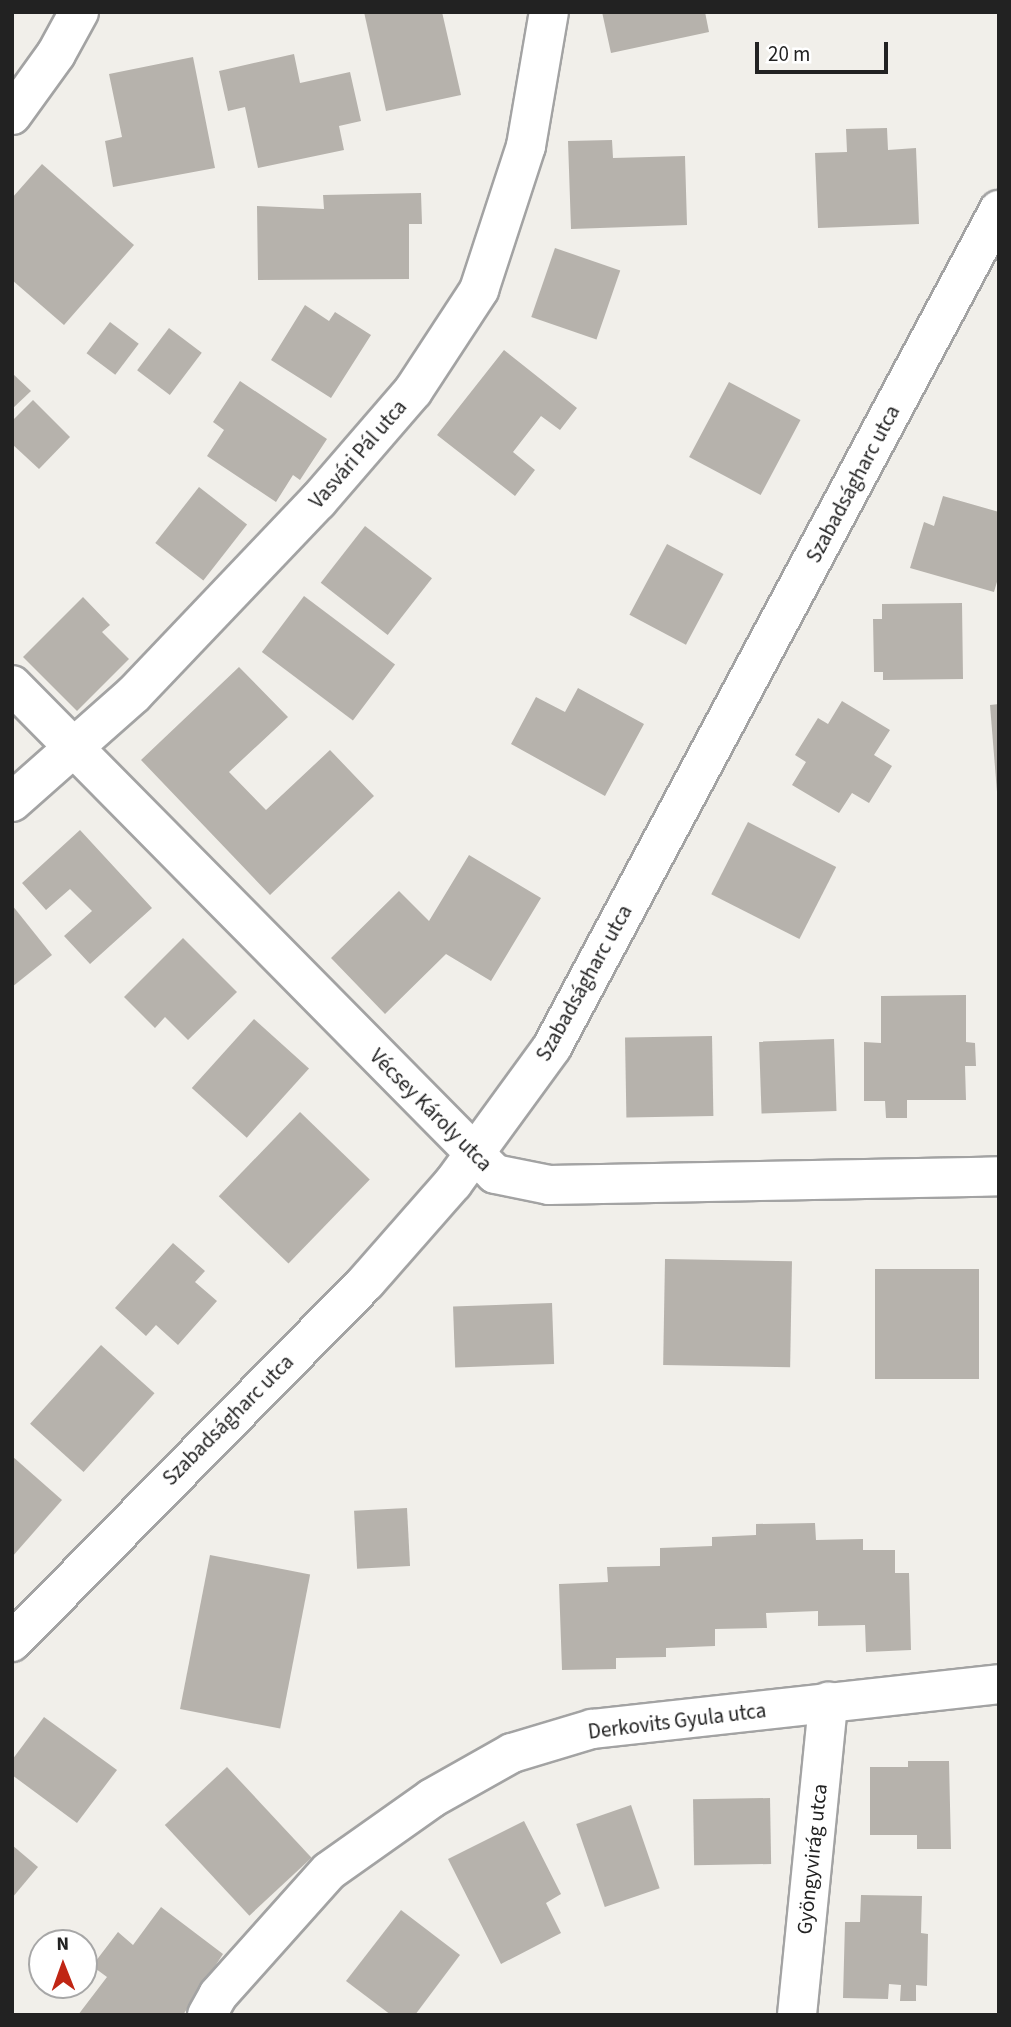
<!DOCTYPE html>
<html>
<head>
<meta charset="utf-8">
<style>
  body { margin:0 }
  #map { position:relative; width:1011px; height:2027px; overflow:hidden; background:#f1efea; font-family:"Source Sans 3",sans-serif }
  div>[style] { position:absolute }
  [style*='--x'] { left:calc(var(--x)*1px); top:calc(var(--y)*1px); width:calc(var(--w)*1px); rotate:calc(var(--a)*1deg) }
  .building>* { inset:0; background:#b6b2ac; transform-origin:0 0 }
  .roads { filter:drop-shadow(2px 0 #a3a3a3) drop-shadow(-2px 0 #a3a3a3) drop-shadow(0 2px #a3a3a3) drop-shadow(0 -2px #a3a3a3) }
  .minor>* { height:38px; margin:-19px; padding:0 19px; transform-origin:19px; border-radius:19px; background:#fff }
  span { translate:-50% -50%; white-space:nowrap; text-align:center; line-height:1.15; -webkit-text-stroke:5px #fff; paint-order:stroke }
  .street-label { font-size:21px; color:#222 }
  .frame { position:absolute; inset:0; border:14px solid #222; pointer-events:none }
  .north { position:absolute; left:28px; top:1929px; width:70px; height:70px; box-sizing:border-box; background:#fff; border:2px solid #a7a7a7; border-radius:50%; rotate:359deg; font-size:19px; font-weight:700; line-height:28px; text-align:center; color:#222 }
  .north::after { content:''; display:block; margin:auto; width:24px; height:32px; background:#c02614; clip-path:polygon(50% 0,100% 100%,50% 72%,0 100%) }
  .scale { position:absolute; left:755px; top:42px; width:133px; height:32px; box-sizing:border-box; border:4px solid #222; border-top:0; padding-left:9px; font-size:21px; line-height:24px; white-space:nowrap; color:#222; -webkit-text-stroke:5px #fff; paint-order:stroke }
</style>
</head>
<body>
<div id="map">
  <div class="building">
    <div style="clip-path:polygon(364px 12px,442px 12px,461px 95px,386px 111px)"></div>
    <div style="clip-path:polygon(602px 12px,705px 12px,709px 32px,611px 53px)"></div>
    <div style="clip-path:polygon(294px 54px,300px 83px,350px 72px,361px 121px,339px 126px,344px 150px,258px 168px,245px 107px,228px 111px,219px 71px)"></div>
    <div style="clip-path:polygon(193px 57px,215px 168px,113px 187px,105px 141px,122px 137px,109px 74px)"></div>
    <div style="clip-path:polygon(887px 128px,888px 150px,916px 148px,919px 224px,818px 228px,815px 153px,847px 152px,846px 129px)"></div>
    <div style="clip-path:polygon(612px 140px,613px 158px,685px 156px,687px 225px,571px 229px,568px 141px)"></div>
    <div style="clip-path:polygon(42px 164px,134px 245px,64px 325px,12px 280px,12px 198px)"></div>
    <div style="clip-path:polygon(421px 193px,422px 224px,409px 224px,409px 279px,258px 280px,257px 206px,324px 209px,323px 195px)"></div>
    <div style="left:555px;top:248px;width:69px;height:73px;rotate:19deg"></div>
    <div style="clip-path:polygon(305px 305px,329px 321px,335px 312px,371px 335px,331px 398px,271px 360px)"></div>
    <div style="left:110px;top:322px;width:36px;height:39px;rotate:37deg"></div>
    <div style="left:169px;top:328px;width:41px;height:53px;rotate:37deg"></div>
    <div style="clip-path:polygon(504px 350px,577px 408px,560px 430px,541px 416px,513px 452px,535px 470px,515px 496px,437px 435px)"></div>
    <div style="clip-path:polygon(12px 373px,31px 391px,12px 409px)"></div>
    <div style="clip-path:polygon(240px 381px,327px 439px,300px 480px,293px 475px,276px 502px,207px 456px,224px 430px,213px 422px)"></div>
    <div style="left:729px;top:382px;width:81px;height:85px;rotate:28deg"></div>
    <div style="clip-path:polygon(33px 400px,70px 437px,39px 469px,12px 444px,12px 421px)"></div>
    <div style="left:199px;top:487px;width:61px;height:71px;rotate:38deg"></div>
    <div style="clip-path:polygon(943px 496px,999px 512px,999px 575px,994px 592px,910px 568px,924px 522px,934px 526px)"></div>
    <div style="left:365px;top:526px;width:85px;height:72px;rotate:38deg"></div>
    <div style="left:667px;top:544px;width:64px;height:80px;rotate:28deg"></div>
    <div style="left:304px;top:596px;width:114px;height:70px;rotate:37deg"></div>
    <div style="clip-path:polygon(83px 597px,110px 625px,102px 632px,129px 659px,77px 711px,23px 657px)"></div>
    <div style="clip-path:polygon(962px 603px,963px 679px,883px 680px,883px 672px,874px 672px,873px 619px,882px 619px,882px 604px)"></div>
    <div style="clip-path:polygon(239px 667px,288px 717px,229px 772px,266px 810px,330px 750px,374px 796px,270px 895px,141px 760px)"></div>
    <div style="clip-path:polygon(578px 688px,644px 724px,605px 796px,511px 744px,536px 697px,565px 712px)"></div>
    <div style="clip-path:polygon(842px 701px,890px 730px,874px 755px,892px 766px,869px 803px,852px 793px,839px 813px,792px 785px,806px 762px,795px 755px,818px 718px,828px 724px)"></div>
    <div style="clip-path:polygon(999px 704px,999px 792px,997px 792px,990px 705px)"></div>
    <div style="left:748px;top:822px;width:99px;height:81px;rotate:27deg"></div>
    <div style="clip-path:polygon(80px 830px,152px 908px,90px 964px,64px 936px,92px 911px,70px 889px,46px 910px,22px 883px)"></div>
    <div style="clip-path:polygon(469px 855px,541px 898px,491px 981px,446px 954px,385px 1014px,331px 958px,399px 891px,429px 921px)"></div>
    <div style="clip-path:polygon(12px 905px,52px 955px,12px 987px)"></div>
    <div style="clip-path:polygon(183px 938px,237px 992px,188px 1040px,165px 1017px,155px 1028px,124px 997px)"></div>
    <div style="clip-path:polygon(966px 995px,966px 1042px,975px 1043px,976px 1066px,965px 1066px,966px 1100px,907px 1100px,907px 1118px,886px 1118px,885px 1101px,864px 1101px,864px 1042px,881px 1043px,881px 996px)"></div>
    <div style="left:254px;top:1019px;width:74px;height:93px;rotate:42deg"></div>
    <div style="left:712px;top:1036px;width:80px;height:87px;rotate:89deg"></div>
    <div style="left:834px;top:1039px;width:72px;height:75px;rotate:88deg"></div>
    <div style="left:300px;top:1112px;width:97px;height:117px;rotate:44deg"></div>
    <div style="clip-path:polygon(173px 1243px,205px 1271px,195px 1282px,217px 1301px,178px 1345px,156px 1325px,146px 1336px,115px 1308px)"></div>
    <div style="left:665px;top:1259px;width:127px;height:106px;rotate:1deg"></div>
    <div style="left:875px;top:1269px;width:104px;height:110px"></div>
    <div style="left:552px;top:1303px;width:61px;height:99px;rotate:88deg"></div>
    <div style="left:101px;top:1345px;width:72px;height:106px;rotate:42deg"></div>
    <div style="clip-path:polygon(12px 1456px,62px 1500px,12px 1557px)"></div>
    <div style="left:407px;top:1508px;width:58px;height:53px;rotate:87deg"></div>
    <div style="clip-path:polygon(815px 1523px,816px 1540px,863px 1539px,863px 1550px,895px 1550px,895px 1573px,909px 1573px,911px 1650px,866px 1652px,865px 1625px,818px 1626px,818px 1611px,766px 1613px,767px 1628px,715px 1629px,715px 1646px,666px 1648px,666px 1657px,616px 1658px,616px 1669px,562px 1670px,559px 1584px,608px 1582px,607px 1567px,660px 1566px,660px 1548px,712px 1546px,712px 1537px,756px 1535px,756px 1524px)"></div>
    <div style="left:210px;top:1555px;width:102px;height:157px;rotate:11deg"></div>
    <div style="clip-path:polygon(44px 1717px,117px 1770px,77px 1823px,12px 1775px,12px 1760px)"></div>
    <div style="clip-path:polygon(908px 1761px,949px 1761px,951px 1849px,917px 1849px,917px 1835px,870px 1835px,870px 1767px,908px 1767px)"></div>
    <div style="left:227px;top:1767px;width:124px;height:85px;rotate:47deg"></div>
    <div style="left:770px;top:1798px;width:66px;height:77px;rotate:89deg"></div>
    <div style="left:631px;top:1805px;width:88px;height:58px;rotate:71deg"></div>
    <div style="clip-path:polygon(524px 1821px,561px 1894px,546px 1903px,561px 1933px,501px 1964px,448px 1859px)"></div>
    <div style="clip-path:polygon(12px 1845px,38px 1867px,12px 1898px)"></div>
    <div style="clip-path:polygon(861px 1895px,922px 1896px,921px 1933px,928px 1934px,927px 1986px,916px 1985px,916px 2001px,900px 2001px,901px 1985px,889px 1984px,888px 1999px,843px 1998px,845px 1922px,860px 1922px)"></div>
    <div style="clip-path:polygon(161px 1907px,223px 1954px,183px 2015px,78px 2015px,107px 1977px,92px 1966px,118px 1932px,133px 1945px)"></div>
    <div style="clip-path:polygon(401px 1910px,460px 1955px,415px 2015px,391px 2015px,346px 1981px)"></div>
  </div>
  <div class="roads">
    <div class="minor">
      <div style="--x:12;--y:115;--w:75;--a:-54.2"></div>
      <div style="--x:56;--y:54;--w:48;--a:-61.3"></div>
      <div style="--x:12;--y:685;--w:687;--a:45.35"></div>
      <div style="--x:495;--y:1174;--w:55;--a:11.5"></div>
      <div style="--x:549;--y:1185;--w:450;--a:-1.1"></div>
      <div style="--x:12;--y:802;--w:163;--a:-41.5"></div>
      <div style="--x:134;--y:694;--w:267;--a:-46.4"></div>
      <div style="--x:318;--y:501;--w:145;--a:-49.2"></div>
      <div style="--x:413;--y:391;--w:121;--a:-56.8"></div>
      <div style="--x:479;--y:290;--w:151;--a:-71.9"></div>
      <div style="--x:526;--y:146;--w:136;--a:-80.3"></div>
      <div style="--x:12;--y:1642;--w:505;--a:-45.48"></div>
      <div style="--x:366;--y:1282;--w:132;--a:-48.7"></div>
      <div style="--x:453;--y:1183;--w:168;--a:-53.9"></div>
      <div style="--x:552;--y:1047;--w:949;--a:-61.9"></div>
      <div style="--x:207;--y:2015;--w:23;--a:-61"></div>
      <div style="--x:218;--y:1995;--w:166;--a:-48.2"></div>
      <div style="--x:329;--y:1871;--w:126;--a:-35.3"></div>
      <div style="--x:432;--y:1798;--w:92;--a:-29.4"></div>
      <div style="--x:512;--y:1753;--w:84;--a:-16.7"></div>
      <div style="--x:592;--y:1729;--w:409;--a:-6.3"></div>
      <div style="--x:797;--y:2015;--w:315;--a:-84.3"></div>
    </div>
  </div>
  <div class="street-label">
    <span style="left:358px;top:454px;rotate:-49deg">Vasvári Pál utca</span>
    <span style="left:853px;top:484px;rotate:-62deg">Szabadságharc utca</span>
    <span style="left:584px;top:983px;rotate:-61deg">Szabadságharc utca</span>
    <span style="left:431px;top:1110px;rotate:45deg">Vécsey Károly utca</span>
    <span style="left:228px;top:1420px;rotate:-45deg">Szabadságharc utca</span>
    <span style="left:677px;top:1721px;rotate:-7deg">Derkovits Gyula utca</span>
    <span style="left:812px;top:1859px;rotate:-84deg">Gyöngyvirág utca</span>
  </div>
  <div class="frame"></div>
  <div class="north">N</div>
  <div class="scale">20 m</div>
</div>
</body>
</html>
